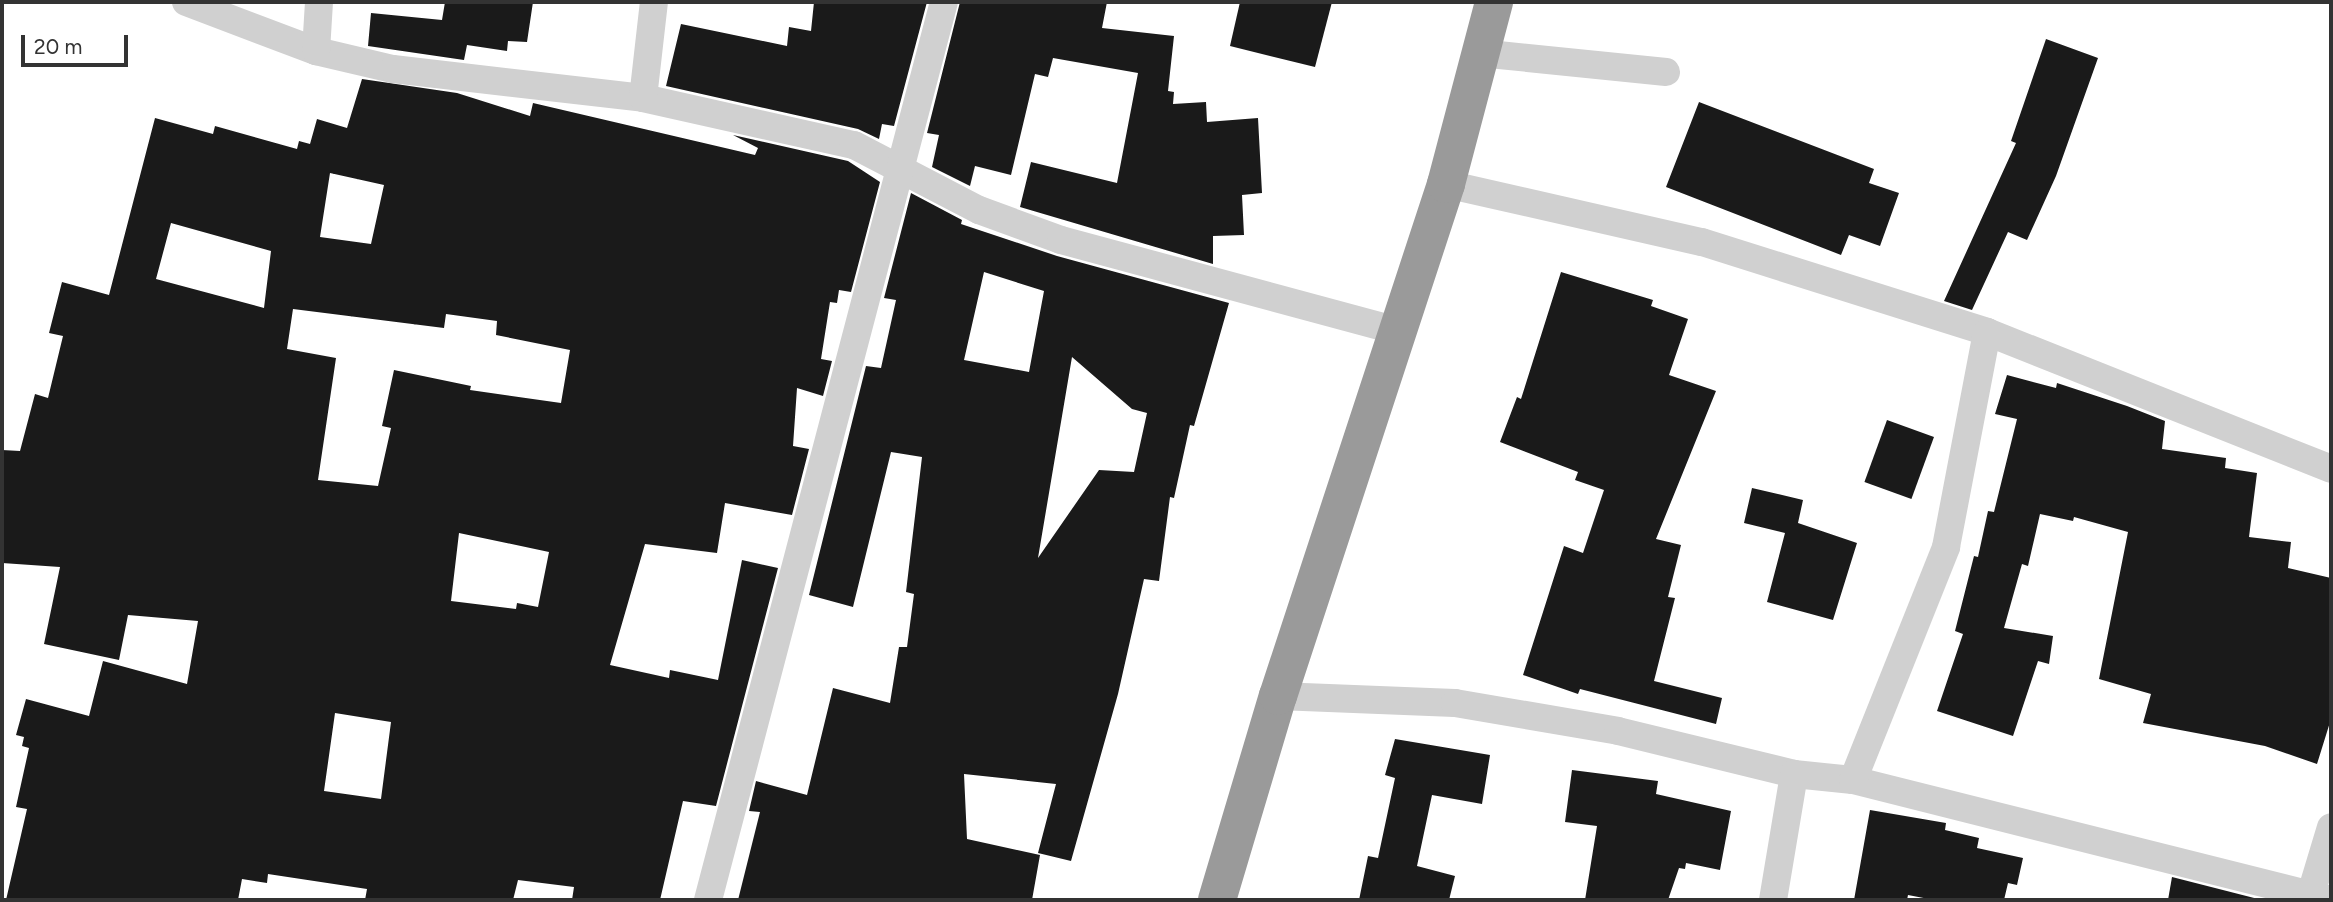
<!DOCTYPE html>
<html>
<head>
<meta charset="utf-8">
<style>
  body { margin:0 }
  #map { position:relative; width:2333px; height:902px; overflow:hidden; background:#fff; font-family:Figtree,sans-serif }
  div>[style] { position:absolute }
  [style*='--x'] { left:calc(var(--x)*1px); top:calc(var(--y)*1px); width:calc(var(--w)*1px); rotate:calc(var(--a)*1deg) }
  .building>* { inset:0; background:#1a1a1a; transform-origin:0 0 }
  .street>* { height:28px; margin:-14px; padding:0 14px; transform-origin:14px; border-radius:14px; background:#d0d0d0 }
  .highway>* { height:38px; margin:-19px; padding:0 19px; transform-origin:19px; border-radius:19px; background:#9a9a9a }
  span { translate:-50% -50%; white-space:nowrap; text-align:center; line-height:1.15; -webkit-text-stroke:7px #fff; paint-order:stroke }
  .frame { position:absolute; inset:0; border:4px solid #333; pointer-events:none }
  .scale { position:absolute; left:21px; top:35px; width:107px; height:32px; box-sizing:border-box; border:4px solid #333; border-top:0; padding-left:9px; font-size:21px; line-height:24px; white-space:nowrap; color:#333; -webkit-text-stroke:5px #fff; paint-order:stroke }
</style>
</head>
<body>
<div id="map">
  <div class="building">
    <div style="clip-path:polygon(445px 2px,533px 2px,527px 42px,508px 41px,507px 51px,467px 45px,464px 60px,368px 46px,371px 13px,442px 20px)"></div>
    <div style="clip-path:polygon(814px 2px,927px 2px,894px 126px,882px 124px,879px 139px,858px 129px,666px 86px,681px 24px,787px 46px,789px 27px,811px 31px)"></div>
    <div style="clip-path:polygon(960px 2px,1107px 2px,1102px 28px,1174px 36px,1168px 91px,1174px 92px,1173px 104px,1206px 102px,1207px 122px,1258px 118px,1262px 193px,1242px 195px,1244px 235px,1213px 236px,1213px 264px,1020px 207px,1031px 162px,1117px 183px,1138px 73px,1053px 58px,1048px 77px,1035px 74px,1011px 175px,975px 166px,970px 186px,932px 167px,939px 135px,927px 133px)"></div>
    <div style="clip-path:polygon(1240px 2px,1332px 2px,1315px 67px,1230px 46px)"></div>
    <div style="clip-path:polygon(2046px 39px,2098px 58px,2056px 176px,2027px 240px,2008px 232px,1972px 310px,1944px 301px,2016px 143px,2011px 141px)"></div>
    <div style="clip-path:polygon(evenodd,362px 79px,457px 93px,530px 116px,533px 103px,755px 155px,758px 148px,733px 135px,848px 161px,880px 182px,851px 292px,839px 290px,837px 303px,830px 302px,821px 359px,832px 361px,823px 396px,797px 388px,793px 446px,809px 449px,792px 515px,725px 503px,717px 553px,645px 544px,610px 665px,669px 678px,670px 670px,718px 680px,742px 560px,778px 568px,716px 806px,683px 801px,660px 900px,572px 900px,574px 887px,518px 880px,513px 900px,365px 900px,367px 889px,268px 874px,267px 883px,242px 879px,238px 900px,6px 900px,27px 809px,16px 807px,29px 748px,22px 746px,24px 737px,16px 735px,26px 699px,89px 716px,103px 661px,187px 684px,198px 621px,128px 615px,119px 660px,44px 644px,60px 567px,2px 563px,2px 450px,20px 451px,35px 394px,48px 398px,63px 336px,49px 333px,62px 282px,109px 295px,155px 118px,213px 134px,215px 126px,297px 149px,299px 141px,310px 144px,317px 119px,347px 128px,362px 79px,330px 173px,384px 185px,371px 244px,320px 237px,330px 173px,362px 79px,171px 223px,271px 251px,264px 308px,156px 279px,171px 223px,362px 79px,293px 309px,444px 328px,446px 314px,497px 321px,496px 335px,570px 350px,561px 403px,470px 390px,471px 386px,394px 370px,382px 426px,391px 428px,378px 486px,318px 480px,336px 358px,287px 349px,293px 309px,362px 79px,459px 533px,549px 552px,538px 607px,517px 603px,516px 609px,451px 601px,459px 533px,362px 79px,335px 713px,391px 722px,381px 799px,324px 791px,335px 713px)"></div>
    <div style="clip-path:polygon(1699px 102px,1874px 169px,1869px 183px,1899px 193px,1880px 246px,1849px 235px,1841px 255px,1666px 187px)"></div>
    <div style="clip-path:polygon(evenodd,911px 193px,962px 220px,961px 224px,1057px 256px,1229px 303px,1194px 426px,1190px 425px,1174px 498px,1170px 497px,1159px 581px,1144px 579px,1118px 694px,1071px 861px,1038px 853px,1056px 784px,964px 774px,967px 839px,1040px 855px,1032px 900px,738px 900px,760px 812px,749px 811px,756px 781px,807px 795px,833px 688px,890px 703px,899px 647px,907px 647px,914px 594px,906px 592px,922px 457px,891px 452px,853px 607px,809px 595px,866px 366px,881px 368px,896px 300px,884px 298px,911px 193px,984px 272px,1044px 291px,1029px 372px,964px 360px,984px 272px,911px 193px,1072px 357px,1132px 409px,1147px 413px,1134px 472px,1099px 470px,1038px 558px,1072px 357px)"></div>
    <div style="clip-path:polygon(1561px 272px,1653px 300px,1651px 306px,1688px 319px,1669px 375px,1716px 391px,1656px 539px,1681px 545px,1668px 597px,1675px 598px,1654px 681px,1722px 698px,1716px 724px,1580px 689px,1578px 694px,1523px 675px,1564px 546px,1583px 553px,1604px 490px,1575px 480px,1578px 472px,1500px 442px,1517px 397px,1521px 399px)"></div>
    <div style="clip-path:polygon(2007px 375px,2056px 388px,2057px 383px,2127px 406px,2165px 421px,2162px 449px,2226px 458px,2225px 468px,2257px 473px,2249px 537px,2291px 542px,2288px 568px,2331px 578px,2331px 719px,2317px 764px,2265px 746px,2143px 723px,2151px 694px,2099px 679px,2128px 532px,2074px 517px,2073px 521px,2040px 514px,2028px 566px,2022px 564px,2004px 628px,2053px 636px,2049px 664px,2038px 661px,2013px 736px,1937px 711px,1963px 634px,1955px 631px,1974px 556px,1978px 557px,1988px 511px,1994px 512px,2017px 419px,1995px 414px)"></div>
    <div style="left:1887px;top:420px;width:50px;height:66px;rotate:20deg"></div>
    <div style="clip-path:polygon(1752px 488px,1803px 500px,1798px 523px,1857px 543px,1833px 620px,1767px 602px,1785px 533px,1744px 523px)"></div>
    <div style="clip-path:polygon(1395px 739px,1490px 755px,1482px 804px,1432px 795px,1417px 866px,1455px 876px,1449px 900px,1359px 900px,1368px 856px,1378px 858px,1395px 778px,1385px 775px)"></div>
    <div style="clip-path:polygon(1572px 770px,1658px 781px,1656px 794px,1731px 811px,1720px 870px,1686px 863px,1685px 869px,1679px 868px,1668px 900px,1585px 900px,1597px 826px,1565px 822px)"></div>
    <div style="clip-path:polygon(1870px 810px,1946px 823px,1945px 830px,1979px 838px,1977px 848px,2023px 858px,2017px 885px,2008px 883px,2004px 900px,1934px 900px,1908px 895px,1907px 900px,1854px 900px)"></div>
    <div style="clip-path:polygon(2172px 877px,2262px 900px,2168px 900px)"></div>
  </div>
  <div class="street">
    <div style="--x:186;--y:2;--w:139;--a:20.7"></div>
    <div style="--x:316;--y:51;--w:79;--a:13.2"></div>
    <div style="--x:393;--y:69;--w:252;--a:6.6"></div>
    <div style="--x:643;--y:98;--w:216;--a:12.6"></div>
    <div style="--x:854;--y:145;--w:141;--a:27.5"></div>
    <div style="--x:979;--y:210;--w:87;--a:20.1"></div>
    <div style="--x:1061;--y:240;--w:349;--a:15.1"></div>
    <div style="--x:316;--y:51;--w:49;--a:-86.5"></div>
    <div style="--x:1479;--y:53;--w:188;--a:5.8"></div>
    <div style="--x:643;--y:98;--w:97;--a:-83.5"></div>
    <div style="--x:1446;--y:184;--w:262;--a:12.8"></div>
    <div style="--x:1702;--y:242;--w:299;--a:17.5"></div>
    <div style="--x:1987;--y:332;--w:370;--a:21.7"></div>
    <div style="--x:1278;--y:696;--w:177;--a:2.3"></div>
    <div style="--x:1455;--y:703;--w:165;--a:9.7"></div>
    <div style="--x:1618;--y:731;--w:181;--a:13.7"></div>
    <div style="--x:1794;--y:774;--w:59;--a:5.8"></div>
    <div style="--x:1853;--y:780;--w:491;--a:14.1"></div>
    <div style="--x:1853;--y:780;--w:251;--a:-68.2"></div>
    <div style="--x:1946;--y:547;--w:219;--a:-79.2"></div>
    <div style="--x:708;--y:900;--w:928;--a:-75.28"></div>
    <div style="--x:1773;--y:900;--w:128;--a:-80.5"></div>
    <div style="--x:2309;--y:900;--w:76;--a:-73.2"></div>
  </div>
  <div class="highway">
    <div style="--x:1217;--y:900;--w:213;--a:-73.4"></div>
    <div style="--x:1278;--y:696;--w:539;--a:-71.83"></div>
    <div style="--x:1446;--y:184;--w:188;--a:-75.2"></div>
  </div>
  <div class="frame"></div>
  <div class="scale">20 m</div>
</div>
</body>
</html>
